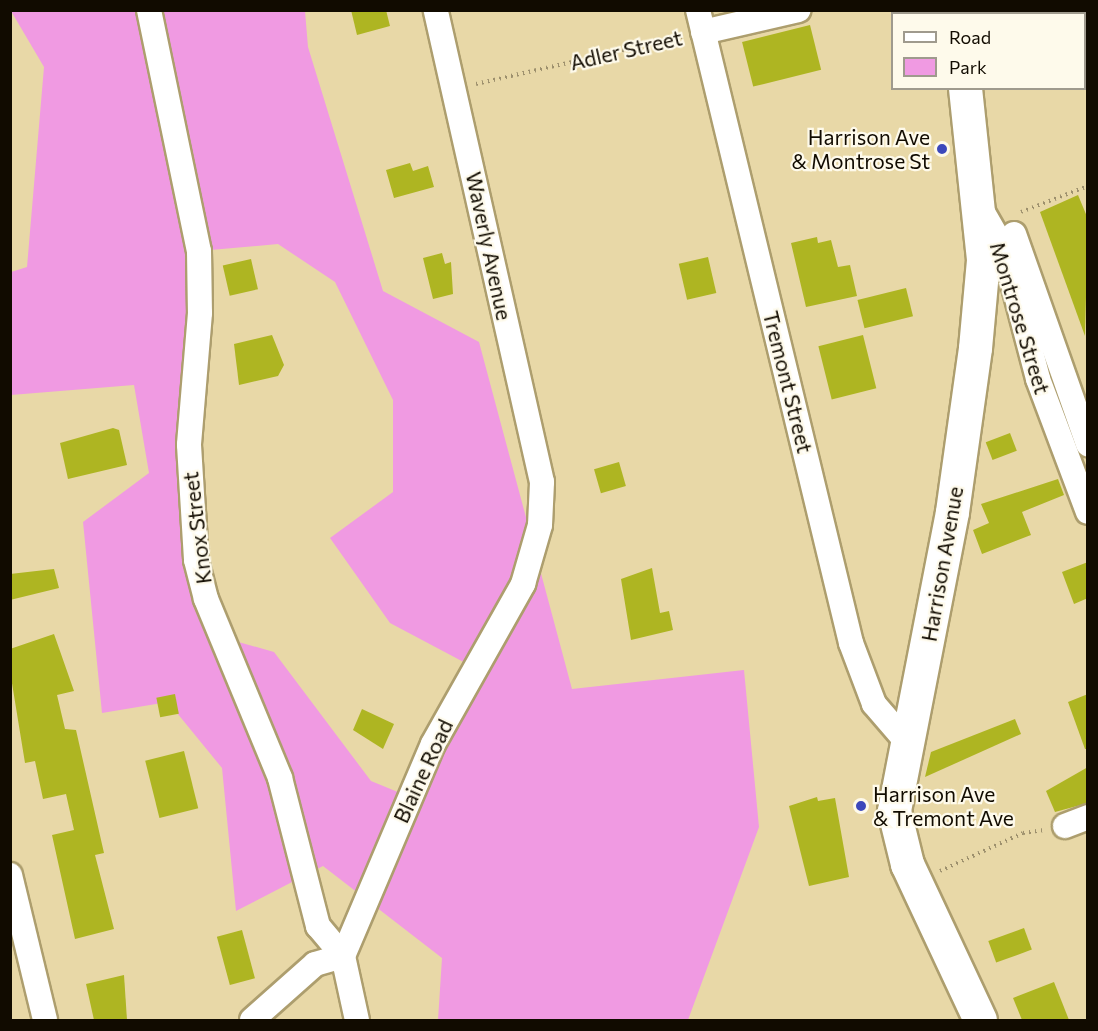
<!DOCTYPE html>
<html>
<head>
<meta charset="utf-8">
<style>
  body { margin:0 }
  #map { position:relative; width:1098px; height:1031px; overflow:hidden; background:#e8d8a7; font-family:Commissioner,sans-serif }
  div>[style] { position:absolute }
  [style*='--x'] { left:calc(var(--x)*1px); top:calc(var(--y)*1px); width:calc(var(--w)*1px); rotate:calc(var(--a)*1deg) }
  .green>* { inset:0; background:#f09ae2 }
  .building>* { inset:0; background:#aeb522; transform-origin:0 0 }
  .path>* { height:4px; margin-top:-2px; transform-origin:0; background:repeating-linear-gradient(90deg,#9d906d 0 1.5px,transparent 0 6px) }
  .roads { filter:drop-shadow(2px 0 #ad9e6e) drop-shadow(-2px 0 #ad9e6e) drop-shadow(0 2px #ad9e6e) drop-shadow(0 -2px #ad9e6e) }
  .minor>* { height:24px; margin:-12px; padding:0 12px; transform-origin:12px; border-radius:12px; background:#fff }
  .secondary>* { height:33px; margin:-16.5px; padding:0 16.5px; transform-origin:16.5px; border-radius:16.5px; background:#fff }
  .dots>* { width:16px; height:16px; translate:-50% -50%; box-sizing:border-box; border:3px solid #fefaeb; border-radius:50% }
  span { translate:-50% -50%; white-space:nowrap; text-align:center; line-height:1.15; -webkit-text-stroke:4.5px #fefaeb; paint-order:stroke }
  .street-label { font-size:21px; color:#110b00 }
  .poi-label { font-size:21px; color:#110b00 }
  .right { translate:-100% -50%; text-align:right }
  .left { translate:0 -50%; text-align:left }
  .frame { position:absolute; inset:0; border:12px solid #110b00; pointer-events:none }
  .legend { position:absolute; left:891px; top:12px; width:195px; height:78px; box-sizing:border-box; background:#fefaeb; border:2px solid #9f9a8d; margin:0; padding:8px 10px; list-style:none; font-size:18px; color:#110b00 }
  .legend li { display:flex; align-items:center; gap:12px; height:30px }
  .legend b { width:30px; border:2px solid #9f9a8d }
</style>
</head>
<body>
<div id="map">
  <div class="green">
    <div style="clip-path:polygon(evenodd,11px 11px,305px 11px,308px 47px,383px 291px,479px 342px,572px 689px,744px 670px,759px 827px,688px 1020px,438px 1020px,442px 958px,323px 866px,236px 911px,222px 768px,168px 702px,102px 713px,83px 522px,149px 473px,134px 385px,11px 395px,11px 272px,27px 267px,44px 67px,11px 11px,278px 244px,335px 282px,393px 400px,393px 492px,330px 538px,390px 623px,473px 667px,410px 797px,371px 781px,274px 652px,221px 637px,189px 497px,199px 251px,278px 244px)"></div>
  </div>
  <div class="building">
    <div style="clip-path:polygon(351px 10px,386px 10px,390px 26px,357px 35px)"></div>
    <div style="left:810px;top:25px;width:46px;height:70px;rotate:76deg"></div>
    <div style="clip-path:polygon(410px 163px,413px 171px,428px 166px,434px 187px,394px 198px,386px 170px)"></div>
    <div style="clip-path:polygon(1078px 195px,1088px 219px,1085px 336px,1040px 212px)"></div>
    <div style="clip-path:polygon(817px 237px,818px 243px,831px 240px,838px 267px,850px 265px,857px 296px,806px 307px,791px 243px)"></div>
    <div style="clip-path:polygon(442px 253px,445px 264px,451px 262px,453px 294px,433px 299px,423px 258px)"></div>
    <div style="left:708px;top:257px;width:37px;height:30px;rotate:77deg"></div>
    <div style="left:251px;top:259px;width:31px;height:29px;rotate:77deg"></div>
    <div style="left:906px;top:288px;width:29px;height:50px;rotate:76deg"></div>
    <div style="clip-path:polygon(272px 335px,284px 365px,278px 376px,239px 385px,234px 344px)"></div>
    <div style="left:863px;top:335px;width:55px;height:46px;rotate:76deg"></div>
    <div style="clip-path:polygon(113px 428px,119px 430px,127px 465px,68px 479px,60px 443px)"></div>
    <div style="left:1010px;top:433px;width:19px;height:26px;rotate:69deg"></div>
    <div style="left:619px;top:462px;width:25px;height:26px;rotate:74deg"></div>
    <div style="clip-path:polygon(1058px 479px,1064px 495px,1022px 512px,1031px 535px,982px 554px,973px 530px,989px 523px,981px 504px)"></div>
    <div style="clip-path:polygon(1088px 562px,1088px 598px,1074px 604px,1062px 572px)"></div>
    <div style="clip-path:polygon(652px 568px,660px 613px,669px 611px,673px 630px,631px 640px,621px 579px)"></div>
    <div style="clip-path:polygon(54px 569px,59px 588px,10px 600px,10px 574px)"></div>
    <div style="clip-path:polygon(54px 634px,74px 691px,57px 695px,65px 729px,76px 730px,104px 853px,95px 855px,114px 929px,75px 939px,52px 835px,74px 830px,66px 794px,43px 799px,35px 761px,25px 763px,10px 671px,10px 649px)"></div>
    <div style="left:175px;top:694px;width:20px;height:19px;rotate:79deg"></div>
    <div style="clip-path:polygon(1088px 694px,1088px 749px,1085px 749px,1068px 702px)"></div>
    <div style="clip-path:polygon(362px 709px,394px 724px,383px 749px,353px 730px)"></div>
    <div style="clip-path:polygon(1015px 719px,1021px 734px,925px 777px,931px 752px)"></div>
    <div style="left:184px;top:751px;width:59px;height:40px;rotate:76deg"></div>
    <div style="clip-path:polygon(1088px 767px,1088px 803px,1055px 812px,1046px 791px)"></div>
    <div style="clip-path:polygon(817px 797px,818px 801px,835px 798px,849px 877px,809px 886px,789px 806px)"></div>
    <div style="left:1024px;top:928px;width:23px;height:38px;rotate:70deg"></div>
    <div style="left:242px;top:930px;width:50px;height:26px;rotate:75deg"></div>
    <div style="clip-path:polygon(124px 975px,127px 1020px,94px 1020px,86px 984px)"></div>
    <div style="clip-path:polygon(1054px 982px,1069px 1020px,1022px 1020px,1013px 998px)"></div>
  </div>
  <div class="path">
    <div style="--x:476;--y:84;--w:211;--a:-12.9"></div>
    <div style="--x:1021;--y:212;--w:72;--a:-21.2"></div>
    <div style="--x:940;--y:871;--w:91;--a:-24.6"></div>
    <div style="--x:1023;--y:833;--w:21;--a:-8"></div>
  </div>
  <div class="roads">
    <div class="minor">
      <div style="--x:149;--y:10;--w:246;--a:78.3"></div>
      <div style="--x:199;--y:251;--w:62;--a:89.1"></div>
      <div style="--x:200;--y:313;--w:132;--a:94.8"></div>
      <div style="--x:189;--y:445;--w:115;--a:86.5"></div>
      <div style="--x:196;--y:560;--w:40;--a:75.6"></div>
      <div style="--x:206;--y:599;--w:194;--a:67.5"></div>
      <div style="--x:280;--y:778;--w:153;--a:75.6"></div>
      <div style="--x:318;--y:926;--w:39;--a:50"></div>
      <div style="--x:343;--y:956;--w:66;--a:77.7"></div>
      <div style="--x:698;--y:10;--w:651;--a:76.41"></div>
      <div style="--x:851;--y:643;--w:65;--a:69.3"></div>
      <div style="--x:874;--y:704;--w:49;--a:49.1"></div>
      <div style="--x:703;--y:32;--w:98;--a:-13"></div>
      <div style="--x:981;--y:209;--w:46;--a:60.1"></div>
      <div style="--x:1004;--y:249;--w:134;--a:75.3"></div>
      <div style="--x:1038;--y:379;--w:142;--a:69.4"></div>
      <div style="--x:1014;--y:234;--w:223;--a:70.6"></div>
      <div style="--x:1065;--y:826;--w:25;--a:-21"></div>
      <div style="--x:10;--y:875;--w:149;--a:76.4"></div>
      <div style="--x:252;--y:1020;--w:84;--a:-41.6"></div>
      <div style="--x:315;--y:964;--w:29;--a:-16"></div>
      <div style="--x:343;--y:956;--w:230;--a:-67"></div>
      <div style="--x:433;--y:744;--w:184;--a:-60.6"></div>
      <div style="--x:523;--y:584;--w:61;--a:-73.9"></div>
      <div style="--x:540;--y:525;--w:43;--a:-87.3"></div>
      <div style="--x:542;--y:482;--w:484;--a:-102.7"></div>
    </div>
    <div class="secondary">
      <div style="--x:955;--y:10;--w:4;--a:76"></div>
      <div style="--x:965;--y:88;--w:173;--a:84"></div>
      <div style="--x:983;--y:260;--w:88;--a:95.2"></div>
      <div style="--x:975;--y:348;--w:166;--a:98"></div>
      <div style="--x:952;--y:512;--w:305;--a:101"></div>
      <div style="--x:894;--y:811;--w:55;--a:76.2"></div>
      <div style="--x:907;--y:864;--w:172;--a:64.9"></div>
    </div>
  </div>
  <div class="dots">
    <div style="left:942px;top:149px;background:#3c48bb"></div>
    <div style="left:861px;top:806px;background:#3c48bb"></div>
  </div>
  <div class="street-label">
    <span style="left:626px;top:50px;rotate:-13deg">Adler Street</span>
    <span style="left:489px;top:246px;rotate:78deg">Waverly Avenue</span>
    <span style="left:1020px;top:318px;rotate:73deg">Montrose Street</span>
    <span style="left:788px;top:382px;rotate:76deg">Tremont Street</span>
    <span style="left:197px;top:528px;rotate:-97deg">Knox Street</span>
    <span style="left:942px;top:564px;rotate:-80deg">Harrison Avenue</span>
    <span style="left:423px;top:771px;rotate:-65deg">Blaine Road</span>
  </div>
  <div class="poi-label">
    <span class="right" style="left:930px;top:149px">Harrison Ave<br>&amp; Montrose St</span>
    <span class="left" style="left:873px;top:806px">Harrison Ave<br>&amp; Tremont Ave</span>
  </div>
  <div class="frame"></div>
  <ul class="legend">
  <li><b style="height:8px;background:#fff"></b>Road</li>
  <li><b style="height:16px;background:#f09ae2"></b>Park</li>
  </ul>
</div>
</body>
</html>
